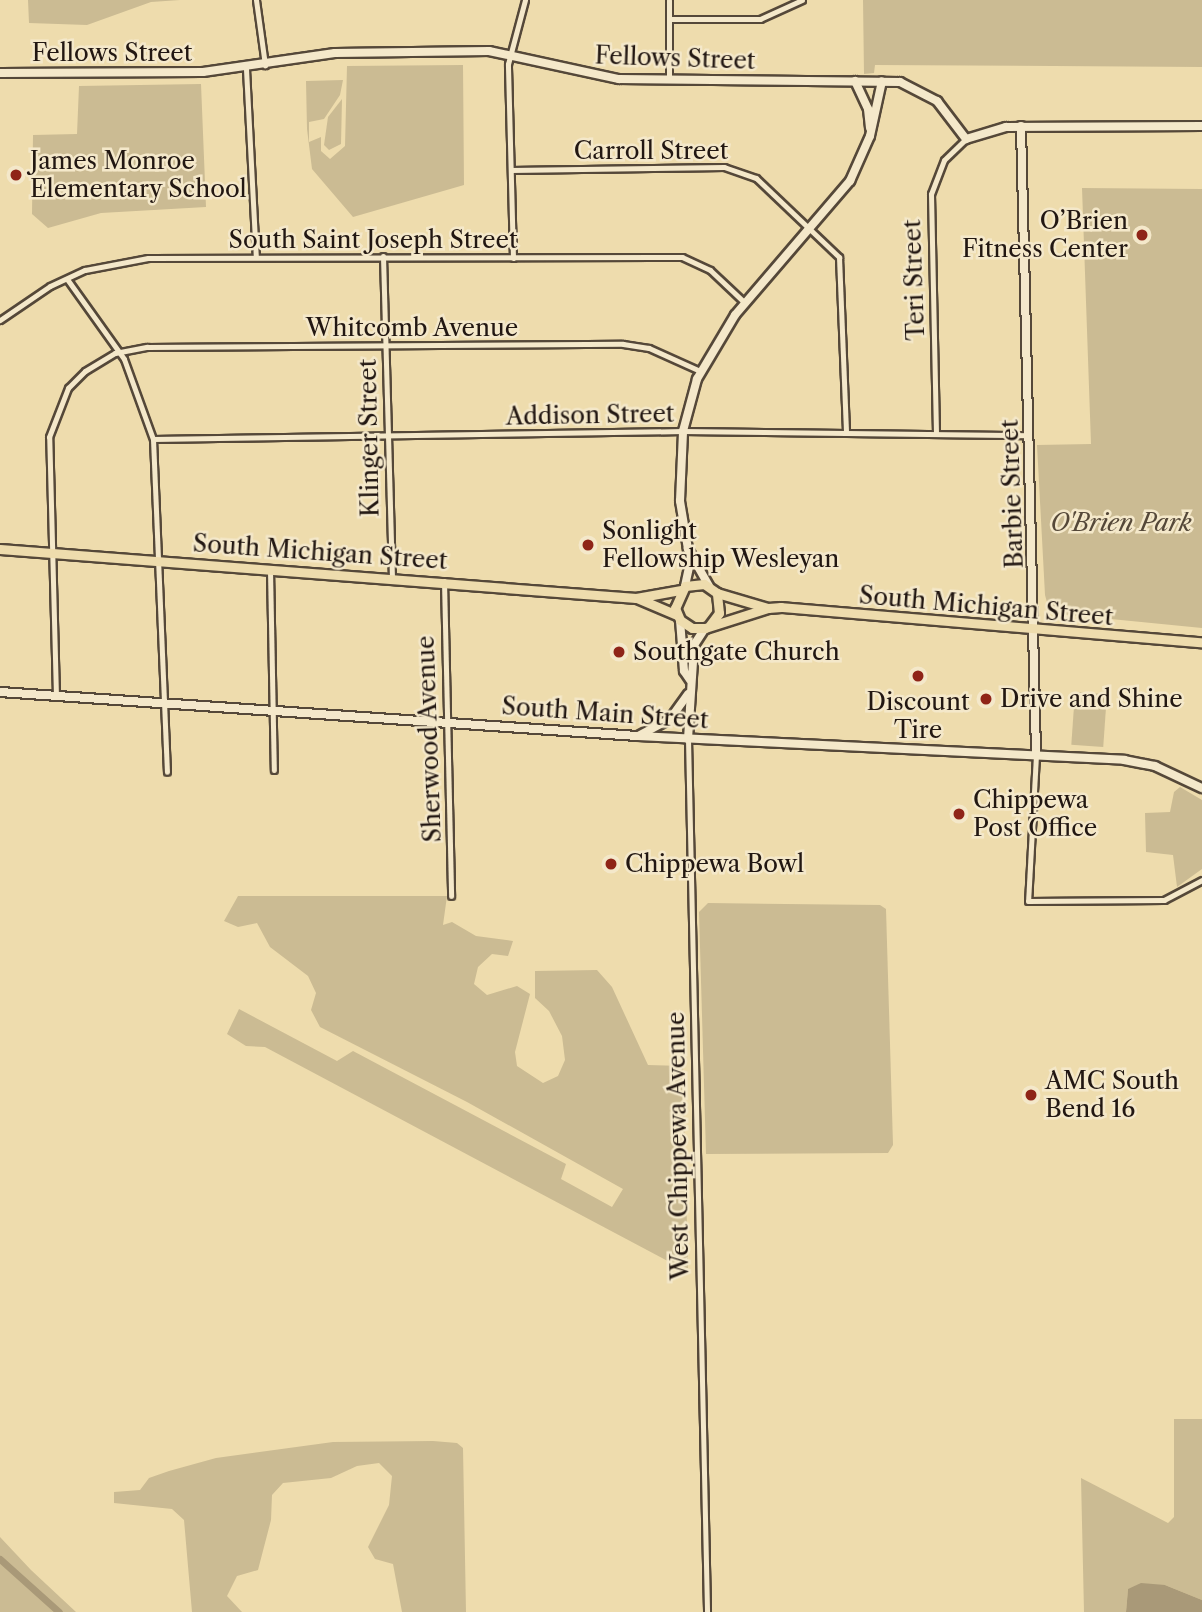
<!DOCTYPE html>
<html>
<head>
<meta charset="utf-8">
<style>
  body { margin:0 }
  #map { position:relative; width:1202px; height:1612px; overflow:hidden; background:#eedcad; font-family:"Libre Caslon Text",serif }
  div>[style] { position:absolute }
  [style*='--x'] { left:calc(var(--x)*1px); top:calc(var(--y)*1px); width:calc(var(--w)*1px); rotate:calc(var(--a)*1deg) }
  .green>* { inset:0; background:#cbbb93; transform-origin:0 0 }
  .water>* { inset:0; background:#a99978 }
  .canal>* { height:7px; margin:-3.5px; padding:0 3.5px; transform-origin:3.5px; border-radius:3.5px; background:#a99978 }
  .roads { filter:drop-shadow(2px 0 #554839) drop-shadow(-2px 0 #554839) drop-shadow(0 2px #554839) drop-shadow(0 -2px #554839) }
  .street>* { height:5px; margin:-2.5px; padding:0 2.5px; transform-origin:2.5px; border-radius:2.5px; background:#f4e8ca }
  .secondary>* { height:8px; margin:-4px; padding:0 4px; transform-origin:4px; border-radius:4px; background:#f4e8ca }
  .primary>* { height:9px; margin:-4.5px; padding:0 4.5px; transform-origin:4.5px; border-radius:4.5px; background:#eedcad }
  .dots>* { width:19px; height:19px; translate:-50% -50%; box-sizing:border-box; border:4px solid #f4e8ca; border-radius:50% }
  span { translate:-50% -50%; white-space:nowrap; text-align:center; line-height:1.15; -webkit-text-stroke:5px #f4e8ca; paint-order:stroke }
  .street-label { font-size:24px; color:#221712 }
  .poi-label { font-size:24px; color:#221712 }
  .left { translate:0 -50%; text-align:left }
  .right { translate:-100% -50%; text-align:right }
  .park-label { font-size:24px; color:#554839; font-style:italic }
</style>
</head>
<body>
<div id="map">
  <div class="green">
    <div style="clip-path:polygon(28px 0,180px 0,151px 2px,87px 25px,29px 23px)"></div>
    <div style="clip-path:polygon(863px 0,1202px 0,1202px 67px,875px 65px,874px 73px,864px 74px)"></div>
    <div style="clip-path:polygon(463px 65px,464px 185px,353px 217px,312px 169px,307px 129px,306px 81px,343px 80px,340px 95px,324px 119px,309px 122px,309px 142px,321px 137px,321px 151px,330px 159px,345px 146px,347px 66px)"></div>
    <div style="clip-path:polygon(201px 84px,206px 207px,101px 213px,48px 228px,32px 214px,33px 135px,77px 134px,79px 86px)"></div>
    <div style="clip-path:polygon(342px 99px,341px 144px,329px 150px,324px 145px,328px 117px)"></div>
    <div style="clip-path:polygon(1082px 188px,1202px 189px,1202px 628px,1050px 613px,1045px 595px,1037px 445px,1091px 444px)"></div>
    <div style="left:1075px;top:692px;width:32px;height:53px;rotate:4deg"></div>
    <div style="clip-path:polygon(1180px 787px,1202px 800px,1202px 869px,1177px 887px,1173px 855px,1146px 852px,1145px 813px,1170px 812px,1174px 792px)"></div>
    <div style="clip-path:polygon(238px 896px,447px 896px,443px 925px,452px 922px,476px 936px,513px 941px,508px 956px,492px 954px,478px 967px,474px 984px,487px 995px,517px 986px,530px 994px,515px 1052px,517px 1066px,543px 1083px,558px 1076px,565px 1060px,562px 1036px,549px 1011px,535px 998px,535px 971px,597px 970px,612px 987px,648px 1065px,683px 1066px,688px 1268px,679px 1267px,265px 1047px,246px 1046px,227px 1034px,239px 1009px,337px 1061px,353px 1051px,566px 1164px,561px 1179px,612px 1207px,623px 1189px,467px 1102px,320px 1027px,311px 1010px,316px 993px,308px 976px,270px 947px,257px 923px,238px 927px,224px 921px)"></div>
    <div style="clip-path:polygon(708px 903px,880px 905px,886px 909px,893px 1145px,888px 1153px,706px 1154px,699px 912px)"></div>
    <div style="clip-path:polygon(1174px 1419px,1202px 1419px,1202px 1600px,1165px 1585px,1128px 1589px,1126px 1612px,1084px 1612px,1081px 1478px,1168px 1523px,1174px 1517px)"></div>
    <div style="clip-path:polygon(333px 1442px,433px 1441px,457px 1443px,463px 1448px,466px 1612px,402px 1612px,393px 1564px,375px 1559px,368px 1547px,389px 1505px,392px 1476px,379px 1463px,357px 1466px,331px 1478px,283px 1483px,272px 1495px,271px 1520px,258px 1570px,237px 1576px,227px 1596px,242px 1612px,192px 1612px,184px 1520px,172px 1509px,114px 1503px,114px 1492px,140px 1490px,149px 1478px,169px 1471px,216px 1458px)"></div>
    <div style="clip-path:polygon(0 1537px,31px 1570px,76px 1612px,0 1612px)"></div>
  </div>
  <div class="water">
    <div style="clip-path:polygon(1141px 1583px,1165px 1585px,1202px 1600px,1202px 1612px,1126px 1612px,1128px 1589px)"></div>
  </div>
  <div class="canal">
    <div style="--x:0;--y:1559;--w:79;--a:41.9"></div>
  </div>
  <div class="roads">
    <div class="street">
      <div style="--x:256;--y:0;--w:66;--a:82.1"></div>
      <div style="--x:669;--y:19;--w:91;--a:0"></div>
      <div style="--x:760;--y:19;--w:46;--a:-24.3"></div>
      <div style="--x:246;--y:69;--w:188;--a:87"></div>
      <div style="--x:669;--y:79;--w:79;--a:-90"></div>
      <div style="--x:511;--y:170;--w:213;--a:-0.8"></div>
      <div style="--x:724;--y:167;--w:34;--a:19"></div>
      <div style="--x:756;--y:178;--w:115;--a:43.6"></div>
      <div style="--x:839;--y:257;--w:176;--a:87.7"></div>
      <div style="--x:383;--y:256;--w:321;--a:88.4"></div>
      <div style="--x:513;--y:258;--w:194;--a:-91.5"></div>
      <div style="--x:508;--y:64;--w:66;--a:-75.1"></div>
      <div style="--x:67;--y:279;--w:98;--a:54.5"></div>
      <div style="--x:124;--y:359;--w:85;--a:70.1"></div>
      <div style="--x:153;--y:439;--w:333;--a:87.6"></div>
      <div style="--x:0;--y:320;--w:60;--a:-34.2"></div>
      <div style="--x:50;--y:286;--w:38;--a:-25"></div>
      <div style="--x:85;--y:270;--w:64;--a:-10.8"></div>
      <div style="--x:148;--y:258;--w:534;--a:-0.11"></div>
      <div style="--x:682;--y:257;--w:31;--a:25"></div>
      <div style="--x:710;--y:270;--w:48;--a:43.3"></div>
      <div style="--x:936;--y:433;--w:239;--a:-91.2"></div>
      <div style="--x:931;--y:194;--w:36;--a:-69"></div>
      <div style="--x:944;--y:160;--w:30;--a:-44"></div>
      <div style="--x:153;--y:439;--w:530;--a:-0.86"></div>
      <div style="--x:683;--y:431;--w:346;--a:0.7"></div>
      <div style="--x:270;--y:570;--w:200;--a:88.9"></div>
      <div style="--x:444;--y:581;--w:315;--a:88.7"></div>
      <div style="--x:56;--y:696;--w:259;--a:-91.5"></div>
      <div style="--x:49;--y:437;--w:53;--a:-68.8"></div>
      <div style="--x:68;--y:388;--w:24;--a:-45"></div>
      <div style="--x:85;--y:371;--w:35;--a:-31"></div>
      <div style="--x:115;--y:353;--w:33;--a:-11"></div>
      <div style="--x:147;--y:347;--w:476;--a:-0.4"></div>
      <div style="--x:623;--y:344;--w:26;--a:9"></div>
      <div style="--x:649;--y:348;--w:56;--a:24.3"></div>
      <div style="--x:688;--y:739;--w:873;--a:88.75"></div>
      <div style="--x:1036;--y:755;--w:146;--a:93.1"></div>
      <div style="--x:1028;--y:901;--w:136;--a:-0.4"></div>
      <div style="--x:1164;--y:900;--w:43;--a:-27.8"></div>
    </div>
    <div class="secondary">
      <div style="--x:0;--y:73;--w:203;--a:-0.3"></div>
      <div style="--x:203;--y:72;--w:133;--a:-8.2"></div>
      <div style="--x:335;--y:53;--w:154;--a:-0.7"></div>
      <div style="--x:489;--y:51;--w:133;--a:12.2"></div>
      <div style="--x:619;--y:79;--w:281;--a:0.6"></div>
      <div style="--x:900;--y:82;--w:42;--a:27.2"></div>
      <div style="--x:937;--y:101;--w:48;--a:52.7"></div>
      <div style="--x:966;--y:139;--w:42;--a:-16.7"></div>
      <div style="--x:1006;--y:127;--w:196;--a:-0.3"></div>
      <div style="--x:855;--y:81;--w:31;--a:65"></div>
      <div style="--x:868;--y:109;--w:19;--a:84"></div>
      <div style="--x:1021;--y:126;--w:629;--a:88.63"></div>
      <div style="--x:685;--y:586;--w:29;--a:-78"></div>
      <div style="--x:709;--y:586;--w:43;--a:-119.6"></div>
      <div style="--x:688;--y:549;--w:49;--a:-99.5"></div>
      <div style="--x:680;--y:501;--w:70;--a:-87.5"></div>
      <div style="--x:683;--y:431;--w:54;--a:-74.9"></div>
      <div style="--x:697;--y:379;--w:74;--a:-59.3"></div>
      <div style="--x:735;--y:315;--w:177;--a:-49.4"></div>
      <div style="--x:850;--y:181;--w:49;--a:-66"></div>
      <div style="--x:870;--y:136;--w:56;--a:-77.7"></div>
      <div style="--x:680;--y:620;--w:51;--a:85.5"></div>
      <div style="--x:684;--y:671;--w:11;--a:56"></div>
      <div style="--x:0;--y:692;--w:640;--a:3.95"></div>
      <div style="--x:638;--y:736;--w:487;--a:2.8"></div>
      <div style="--x:1124;--y:760;--w:32;--a:11"></div>
      <div style="--x:1155;--y:766;--w:52;--a:25.1"></div>
      <div style="--x:640;--y:735;--w:34;--a:-28"></div>
      <div style="--x:670;--y:719;--w:31;--a:-54"></div>
      <div style="--x:688;--y:739;--w:94;--a:-86.3"></div>
      <div style="--x:694;--y:645;--w:20;--a:-57"></div>
    </div>
    <div class="primary">
      <div style="--x:0;--y:549;--w:638;--a:4.41"></div>
      <div style="--x:636;--y:598;--w:46;--a:-10.1"></div>
      <div style="--x:717;--y:593;--w:53;--a:16.4"></div>
      <div style="--x:637;--y:598;--w:43;--a:23"></div>
      <div style="--x:710;--y:625;--w:15;--a:-53"></div>
      <div style="--x:719;--y:613;--w:20;--a:-96"></div>
      <div style="--x:717;--y:593;--w:16;--a:-145"></div>
      <div style="--x:704;--y:584;--w:19;--a:174"></div>
      <div style="--x:685;--y:586;--w:24;--a:114"></div>
      <div style="--x:675;--y:608;--w:13;--a:67"></div>
      <div style="--x:680;--y:620;--w:14;--a:34"></div>
      <div style="--x:692;--y:628;--w:13;--a:0"></div>
      <div style="--x:705;--y:628;--w:66;--a:-17.6"></div>
      <div style="--x:768;--y:608;--w:13;--a:-4"></div>
      <div style="--x:781;--y:607;--w:422;--a:4.8"></div>
    </div>
  </div>
  <div class="dots">
    <div style="left:16px;top:175px;background:#8f2418"></div>
    <div style="left:1142px;top:235px;background:#8f2418"></div>
    <div style="left:588px;top:545px;background:#8f2418"></div>
    <div style="left:619px;top:652px;background:#8f2418"></div>
    <div style="left:918px;top:676px;background:#8f2418"></div>
    <div style="left:986px;top:699px;background:#8f2418"></div>
    <div style="left:959px;top:814px;background:#8f2418"></div>
    <div style="left:611px;top:864px;background:#8f2418"></div>
    <div style="left:1031px;top:1095px;background:#8f2418"></div>
  </div>
  <div class="street-label">
    <span style="left:112px;top:53px">Fellows Street</span>
    <span style="left:675px;top:58px;rotate:2deg">Fellows Street</span>
    <span style="left:651px;top:151px">Carroll Street</span>
    <span style="left:373px;top:240px">South Saint Joseph Street</span>
    <span style="left:914px;top:280px;rotate:-92deg">Teri Street</span>
    <span style="left:412px;top:328px">Whitcomb Avenue</span>
    <span style="left:590px;top:415px;rotate:-1deg">Addison Street</span>
    <span style="left:369px;top:438px;rotate:-91deg">Klinger Street</span>
    <span style="left:1012px;top:494px;rotate:-92deg">Barbie Street</span>
    <span style="left:320px;top:552px;rotate:4deg">South Michigan Street</span>
    <span style="left:986px;top:606px;rotate:5deg">South Michigan Street</span>
    <span style="left:605px;top:713px;rotate:4deg">South Main Street</span>
    <span style="left:429px;top:739px;rotate:-92deg">Sherwood Avenue</span>
    <span style="left:678px;top:1146px;rotate:-91deg">West Chippewa Avenue</span>
  </div>
  <div class="poi-label">
    <span class="left" style="left:30px;top:175px">James Monroe<br>Elementary School</span>
    <span class="right" style="left:1128px;top:235px">O’Brien<br>Fitness Center</span>
    <span class="left" style="left:602px;top:545px">Sonlight<br>Fellowship Wesleyan</span>
    <span class="left" style="left:633px;top:652px">Southgate Church</span>
    <span class="left" style="left:1000px;top:699px">Drive and Shine</span>
    <span style="left:918px;top:716px">Discount<br>Tire</span>
    <span class="left" style="left:973px;top:814px">Chippewa<br>Post Office</span>
    <span class="left" style="left:625px;top:864px">Chippewa Bowl</span>
    <span class="left" style="left:1045px;top:1095px">AMC South<br>Bend 16</span>
  </div>
  <div class="park-label">
    <span style="left:1121px;top:523px">O'Brien Park</span>
  </div>
</div>
</body>
</html>
